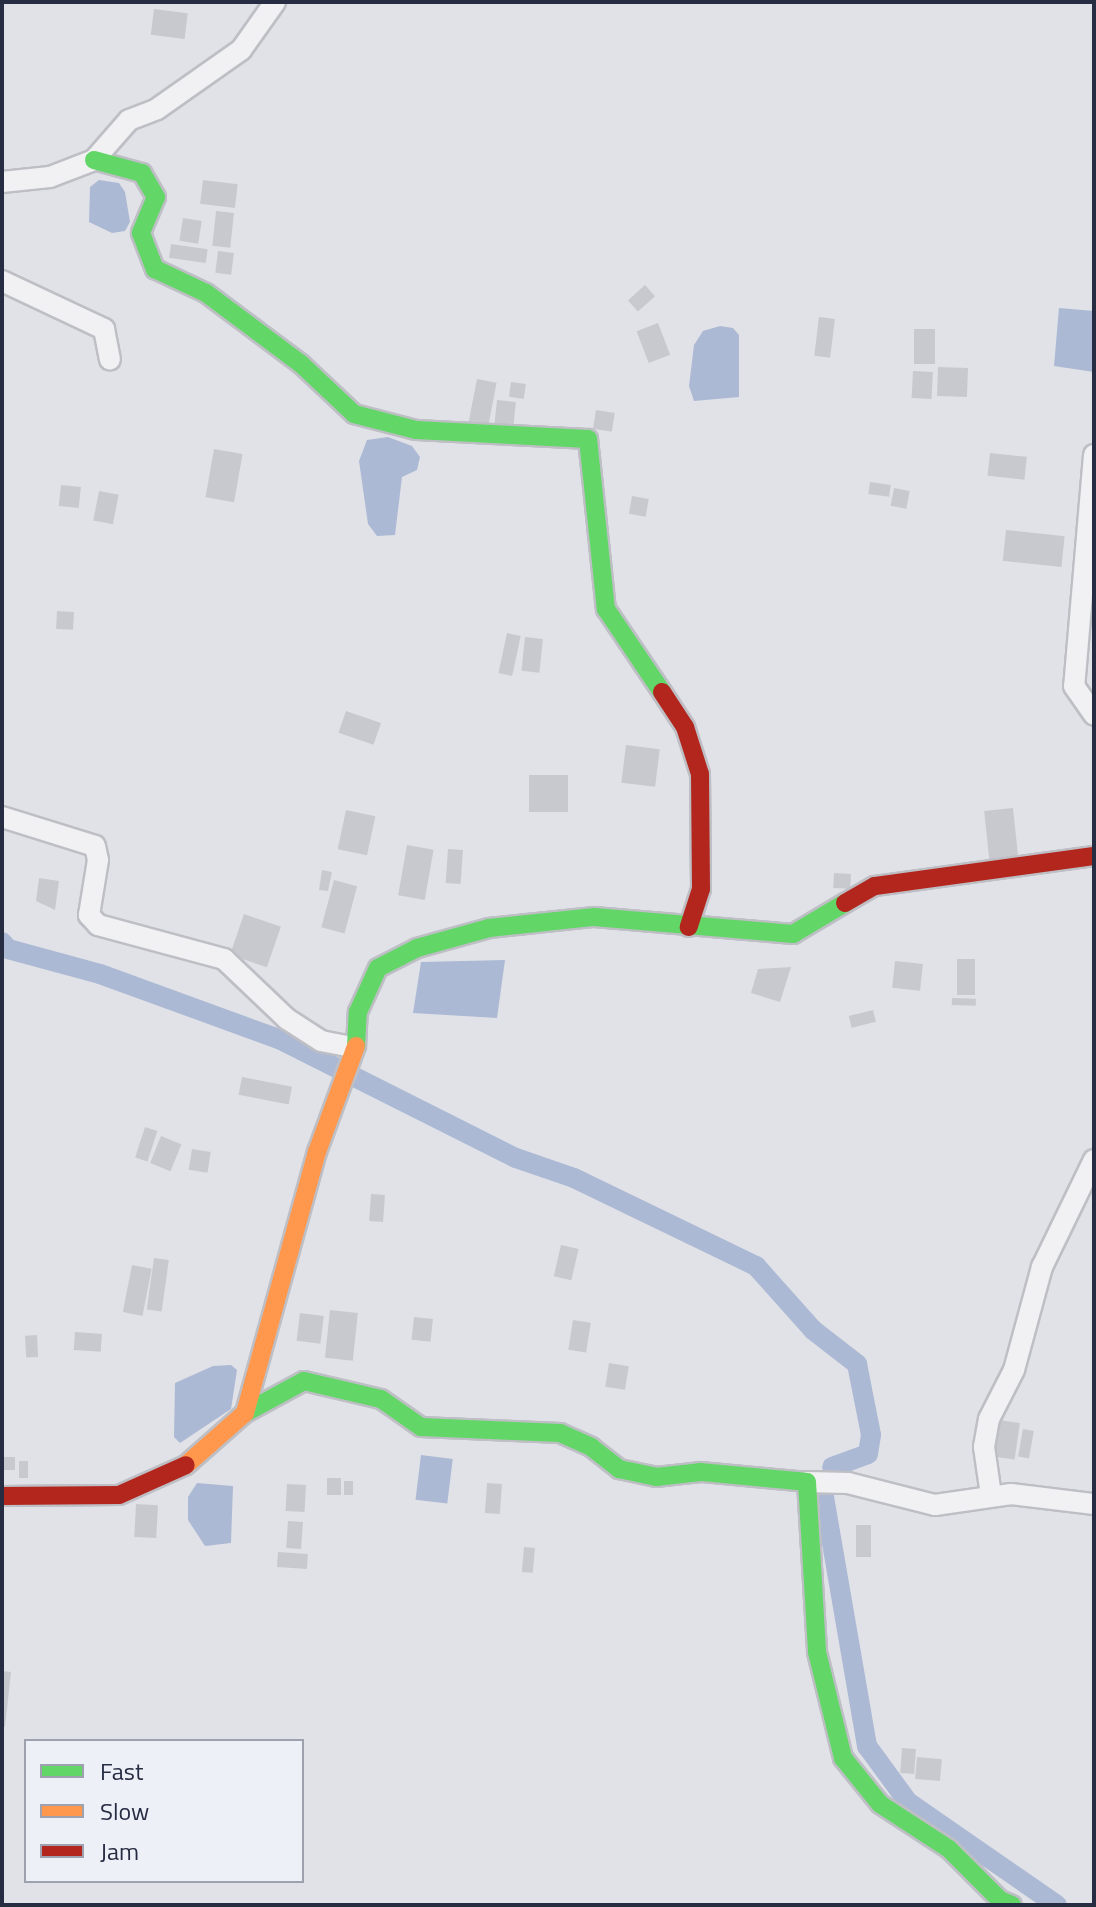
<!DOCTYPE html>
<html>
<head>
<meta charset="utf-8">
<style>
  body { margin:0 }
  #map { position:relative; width:1096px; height:1907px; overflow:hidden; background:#e1e2e7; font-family:"Titillium Web",sans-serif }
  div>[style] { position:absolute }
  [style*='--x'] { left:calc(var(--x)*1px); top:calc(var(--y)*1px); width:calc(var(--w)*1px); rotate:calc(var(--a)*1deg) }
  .water>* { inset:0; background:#acb9d4; transform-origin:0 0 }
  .canal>* { height:20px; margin:-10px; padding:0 10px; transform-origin:10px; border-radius:10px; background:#acb9d4 }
  .building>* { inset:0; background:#c8c9cf; transform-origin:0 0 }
  .roads { filter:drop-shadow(2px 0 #bebfc5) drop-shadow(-2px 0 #bebfc5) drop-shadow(0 2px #bebfc5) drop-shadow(0 -2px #bebfc5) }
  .street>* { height:20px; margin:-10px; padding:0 10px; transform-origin:10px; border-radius:10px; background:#f1f1f3 }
  .fast>* { height:18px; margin:-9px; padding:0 9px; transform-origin:9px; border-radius:9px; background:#63d668 }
  .slow>* { height:18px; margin:-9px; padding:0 9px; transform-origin:9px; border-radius:9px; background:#ff974d }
  .jam>* { height:18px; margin:-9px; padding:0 9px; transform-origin:9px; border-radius:9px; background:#b3261e }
  span { translate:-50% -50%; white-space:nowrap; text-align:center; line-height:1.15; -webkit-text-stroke:8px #eef0f7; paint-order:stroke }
  .frame { position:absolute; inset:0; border:4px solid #262c42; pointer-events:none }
  .legend { position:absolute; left:24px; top:1739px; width:280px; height:144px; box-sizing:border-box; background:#eef0f7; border:2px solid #9ea2af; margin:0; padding:10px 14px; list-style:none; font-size:24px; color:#262c42 }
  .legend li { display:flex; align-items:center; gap:16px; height:40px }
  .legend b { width:40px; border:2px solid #9ea2af }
</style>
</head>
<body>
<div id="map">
  <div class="water">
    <div style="clip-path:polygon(99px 180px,119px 183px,125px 192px,130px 222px,125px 231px,112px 233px,89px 222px,90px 187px)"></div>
    <div style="clip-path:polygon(1059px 308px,1094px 311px,1094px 372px,1054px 366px)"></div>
    <div style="clip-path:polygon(720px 326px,733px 328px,739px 335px,739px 397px,694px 401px,689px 386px,694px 345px,703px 331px)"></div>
    <div style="clip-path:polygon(388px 437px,412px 446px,420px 457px,417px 470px,402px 477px,395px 535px,377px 536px,368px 524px,359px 461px,367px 440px)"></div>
    <div style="clip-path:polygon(505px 960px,497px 1018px,413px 1013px,421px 962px)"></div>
    <div style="clip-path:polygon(231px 1365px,237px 1370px,231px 1409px,180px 1443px,174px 1437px,175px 1383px,213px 1366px)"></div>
    <div style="left:421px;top:1455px;width:32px;height:45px;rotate:7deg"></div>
    <div style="clip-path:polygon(197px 1483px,233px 1486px,231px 1543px,205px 1546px,188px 1520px,188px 1497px)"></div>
  </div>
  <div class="canal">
    <div style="--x:2;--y:942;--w:9;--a:49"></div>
    <div style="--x:8;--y:949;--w:95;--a:15.2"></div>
    <div style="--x:100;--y:974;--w:190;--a:20"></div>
    <div style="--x:279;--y:1039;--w:265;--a:26.7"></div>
    <div style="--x:516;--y:1158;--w:61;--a:19"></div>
    <div style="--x:574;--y:1178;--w:202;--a:25.8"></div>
    <div style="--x:756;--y:1266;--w:86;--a:48.3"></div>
    <div style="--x:813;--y:1330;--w:56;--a:37.7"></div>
    <div style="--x:857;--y:1364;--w:72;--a:78.8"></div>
    <div style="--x:871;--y:1435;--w:19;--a:99"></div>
    <div style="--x:868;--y:1454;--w:38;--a:160"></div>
    <div style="--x:824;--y:1497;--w:253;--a:80.2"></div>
    <div style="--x:867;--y:1746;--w:69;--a:53.8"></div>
    <div style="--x:908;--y:1802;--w:181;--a:34.7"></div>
  </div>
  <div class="building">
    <div style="left:154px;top:9px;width:34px;height:26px;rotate:7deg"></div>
    <div style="left:203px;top:180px;width:35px;height:24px;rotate:7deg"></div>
    <div style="left:216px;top:211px;width:18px;height:35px;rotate:6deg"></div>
    <div style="left:183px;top:218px;width:19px;height:23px;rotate:9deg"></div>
    <div style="left:171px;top:244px;width:37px;height:14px;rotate:8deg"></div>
    <div style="left:218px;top:251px;width:16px;height:22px;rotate:7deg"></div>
    <div style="left:645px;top:285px;width:15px;height:23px;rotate:48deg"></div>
    <div style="left:819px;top:317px;width:16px;height:39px;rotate:7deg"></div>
    <div style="left:658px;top:323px;width:34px;height:23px;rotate:69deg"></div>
    <div style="left:914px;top:329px;width:21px;height:35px"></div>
    <div style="left:938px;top:367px;width:30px;height:29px;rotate:2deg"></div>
    <div style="left:913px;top:371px;width:20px;height:27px;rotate:3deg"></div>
    <div style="left:477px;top:379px;width:20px;height:49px;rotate:11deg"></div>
    <div style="left:511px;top:382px;width:15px;height:15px;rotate:8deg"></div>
    <div style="left:497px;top:400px;width:19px;height:27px;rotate:6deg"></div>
    <div style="left:596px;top:410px;width:19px;height:19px;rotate:9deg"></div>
    <div style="left:214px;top:449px;width:29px;height:49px;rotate:10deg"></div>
    <div style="left:990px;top:453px;width:37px;height:23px;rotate:6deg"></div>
    <div style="left:870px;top:482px;width:21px;height:12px;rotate:8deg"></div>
    <div style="left:61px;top:485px;width:20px;height:21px;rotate:6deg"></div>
    <div style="left:894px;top:488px;width:16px;height:18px;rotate:11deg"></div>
    <div style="left:99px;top:491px;width:20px;height:30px;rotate:11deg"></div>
    <div style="left:632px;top:496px;width:17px;height:18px;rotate:10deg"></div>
    <div style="left:1006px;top:530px;width:59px;height:31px;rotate:6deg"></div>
    <div style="left:57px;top:611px;width:17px;height:18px;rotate:3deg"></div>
    <div style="left:507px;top:633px;width:14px;height:41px;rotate:12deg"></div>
    <div style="left:525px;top:637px;width:18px;height:34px;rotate:6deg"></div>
    <div style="left:346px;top:711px;width:37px;height:23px;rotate:19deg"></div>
    <div style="left:626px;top:745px;width:34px;height:38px;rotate:7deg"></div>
    <div style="left:529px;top:775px;width:39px;height:37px"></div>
    <div style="left:1013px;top:808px;width:50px;height:29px;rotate:84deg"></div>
    <div style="left:346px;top:810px;width:30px;height:40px;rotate:12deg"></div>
    <div style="left:407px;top:845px;width:27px;height:51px;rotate:10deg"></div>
    <div style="left:448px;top:849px;width:15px;height:34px;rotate:4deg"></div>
    <div style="clip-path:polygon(322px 870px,332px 872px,328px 891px,319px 890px)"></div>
    <div style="left:834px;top:873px;width:17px;height:15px;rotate:3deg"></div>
    <div style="clip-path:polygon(39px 878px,59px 881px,55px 910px,36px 901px)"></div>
    <div style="left:334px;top:880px;width:24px;height:49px;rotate:15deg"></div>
    <div style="left:244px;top:914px;width:39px;height:43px;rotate:19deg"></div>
    <div style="left:957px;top:959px;width:18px;height:36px"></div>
    <div style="left:895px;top:961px;width:28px;height:27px;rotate:6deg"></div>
    <div style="clip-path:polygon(791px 967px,780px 1002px,751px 993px,758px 969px)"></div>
    <div style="left:952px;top:998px;width:24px;height:7px;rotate:2deg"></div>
    <div style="left:873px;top:1010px;width:12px;height:25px;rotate:76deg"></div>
    <div style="left:242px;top:1077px;width:51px;height:18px;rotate:11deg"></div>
    <div style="left:145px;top:1127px;width:13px;height:32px;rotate:18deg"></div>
    <div style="left:161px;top:1136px;width:22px;height:29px;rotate:22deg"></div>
    <div style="left:192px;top:1149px;width:19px;height:21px;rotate:9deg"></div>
    <div style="left:371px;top:1194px;width:14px;height:27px;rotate:4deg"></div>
    <div style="left:561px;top:1245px;width:18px;height:32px;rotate:13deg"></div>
    <div style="left:154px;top:1258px;width:15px;height:52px;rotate:8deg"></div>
    <div style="left:132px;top:1265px;width:20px;height:48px;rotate:11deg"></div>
    <div style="left:330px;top:1310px;width:28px;height:48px;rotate:6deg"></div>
    <div style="left:300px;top:1313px;width:24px;height:28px;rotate:7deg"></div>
    <div style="left:414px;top:1317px;width:19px;height:23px;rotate:6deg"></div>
    <div style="left:573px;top:1320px;width:18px;height:30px;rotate:9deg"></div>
    <div style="left:75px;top:1332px;width:27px;height:18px;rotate:4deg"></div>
    <div style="left:37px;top:1335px;width:22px;height:12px;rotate:87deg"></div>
    <div style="left:609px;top:1363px;width:20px;height:24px;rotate:9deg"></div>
    <div style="left:999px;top:1420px;width:21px;height:37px;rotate:8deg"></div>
    <div style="left:1023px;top:1429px;width:11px;height:28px;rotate:10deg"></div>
    <div style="left:2px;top:1457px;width:13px;height:13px"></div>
    <div style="left:19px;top:1461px;width:9px;height:17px"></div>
    <div style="left:327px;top:1478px;width:14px;height:17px"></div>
    <div style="left:344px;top:1481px;width:9px;height:14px"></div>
    <div style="left:487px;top:1483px;width:15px;height:30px;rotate:4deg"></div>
    <div style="left:287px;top:1484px;width:19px;height:27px;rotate:3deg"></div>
    <div style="left:136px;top:1504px;width:22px;height:33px;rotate:3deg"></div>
    <div style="left:288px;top:1521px;width:15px;height:27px;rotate:4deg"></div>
    <div style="left:856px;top:1525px;width:15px;height:32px"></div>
    <div style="left:524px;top:1547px;width:11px;height:25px;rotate:5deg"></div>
    <div style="left:278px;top:1552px;width:30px;height:15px;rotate:4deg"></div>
    <div style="clip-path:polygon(2px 1671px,11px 1672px,5px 1727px,2px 1727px)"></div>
    <div style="left:902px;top:1748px;width:14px;height:25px;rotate:4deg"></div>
    <div style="left:917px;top:1757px;width:25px;height:22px;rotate:5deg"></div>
  </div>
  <div class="roads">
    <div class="street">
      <div style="--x:2;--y:182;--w:48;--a:-5.9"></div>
      <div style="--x:50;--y:177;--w:47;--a:-21.1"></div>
      <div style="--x:94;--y:160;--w:53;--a:-48.8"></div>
      <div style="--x:129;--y:120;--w:30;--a:-21"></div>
      <div style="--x:157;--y:109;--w:103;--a:-35.1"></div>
      <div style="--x:241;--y:50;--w:59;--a:-54.7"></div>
      <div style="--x:2;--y:281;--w:113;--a:25.2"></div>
      <div style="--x:104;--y:329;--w:31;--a:79"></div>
      <div style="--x:1094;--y:455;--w:232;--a:94.9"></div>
      <div style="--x:1074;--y:686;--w:35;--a:55"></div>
      <div style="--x:2;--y:817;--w:97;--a:17.3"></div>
      <div style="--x:95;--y:846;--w:14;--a:78"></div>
      <div style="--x:98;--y:860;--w:56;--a:99.3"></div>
      <div style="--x:89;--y:915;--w:13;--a:48"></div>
      <div style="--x:98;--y:925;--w:131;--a:15.1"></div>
      <div style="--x:224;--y:959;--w:87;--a:43.6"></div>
      <div style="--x:287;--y:1019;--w:40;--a:32.9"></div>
      <div style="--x:321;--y:1041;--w:33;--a:11"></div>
      <div style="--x:807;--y:1482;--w:41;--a:1.4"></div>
      <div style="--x:848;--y:1483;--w:90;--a:14.2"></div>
      <div style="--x:935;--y:1505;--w:77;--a:-8.2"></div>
      <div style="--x:1011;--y:1494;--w:84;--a:6.9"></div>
      <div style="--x:991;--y:1495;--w:49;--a:-98.3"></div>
      <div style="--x:984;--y:1447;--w:28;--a:-80"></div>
      <div style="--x:989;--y:1419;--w:55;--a:-63"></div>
      <div style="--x:1014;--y:1370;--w:107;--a:-74.8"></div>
      <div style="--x:1042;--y:1267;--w:119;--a:-64.1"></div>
    </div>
    <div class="fast">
      <div style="--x:94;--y:160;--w:50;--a:15.2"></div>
      <div style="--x:142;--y:173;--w:28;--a:60"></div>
      <div style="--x:156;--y:197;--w:39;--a:113"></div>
      <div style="--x:141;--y:233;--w:39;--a:69"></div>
      <div style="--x:155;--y:269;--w:56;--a:25.2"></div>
      <div style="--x:206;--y:293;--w:119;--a:36.8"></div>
      <div style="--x:301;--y:364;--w:73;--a:43.3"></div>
      <div style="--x:354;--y:414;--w:64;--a:14.5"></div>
      <div style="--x:416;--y:430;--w:172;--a:3"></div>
      <div style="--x:588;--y:439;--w:171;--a:84"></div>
      <div style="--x:606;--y:609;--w:100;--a:56"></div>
      <div style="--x:356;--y:1046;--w:34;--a:-87"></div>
      <div style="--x:358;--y:1012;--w:48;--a:-65.6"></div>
      <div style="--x:378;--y:968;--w:44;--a:-27.1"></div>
      <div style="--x:417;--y:948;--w:75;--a:-15.5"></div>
      <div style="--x:489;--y:928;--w:106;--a:-6"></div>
      <div style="--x:594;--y:917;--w:200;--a:4.9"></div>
      <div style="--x:793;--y:934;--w:61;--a:-30.8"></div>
      <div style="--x:245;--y:1413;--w:67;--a:-28.5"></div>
      <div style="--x:304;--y:1381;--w:79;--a:13.2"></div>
      <div style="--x:381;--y:1399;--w:49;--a:35"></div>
      <div style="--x:421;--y:1427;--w:139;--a:2.5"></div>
      <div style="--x:560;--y:1433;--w:34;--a:24"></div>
      <div style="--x:591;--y:1447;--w:36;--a:38"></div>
      <div style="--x:619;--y:1469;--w:38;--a:12"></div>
      <div style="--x:656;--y:1477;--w:45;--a:-6.3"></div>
      <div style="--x:701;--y:1472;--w:106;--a:5.4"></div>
      <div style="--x:807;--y:1482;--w:170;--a:86.6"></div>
      <div style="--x:817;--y:1652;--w:109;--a:76.2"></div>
      <div style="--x:843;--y:1758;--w:59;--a:51.2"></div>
      <div style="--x:880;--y:1804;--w:82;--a:33.1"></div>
      <div style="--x:949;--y:1849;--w:72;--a:45"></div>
      <div style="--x:1000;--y:1900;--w:13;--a:23"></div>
    </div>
    <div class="slow">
      <div style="--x:186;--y:1465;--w:79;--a:-41.4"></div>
      <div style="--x:245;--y:1413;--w:271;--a:-74.6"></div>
      <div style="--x:317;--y:1152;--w:113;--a:-69.8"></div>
    </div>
    <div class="jam">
      <div style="--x:662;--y:692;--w:42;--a:56.7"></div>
      <div style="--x:685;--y:727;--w:49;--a:72.3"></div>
      <div style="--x:700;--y:774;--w:115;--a:89.5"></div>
      <div style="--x:701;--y:889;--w:40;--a:108"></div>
      <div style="--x:845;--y:903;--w:34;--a:-30"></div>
      <div style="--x:875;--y:886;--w:221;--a:-7.8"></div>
      <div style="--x:2;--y:1496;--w:117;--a:-0.5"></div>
      <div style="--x:119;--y:1495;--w:73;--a:-24.1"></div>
    </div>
  </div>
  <div class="frame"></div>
  <ul class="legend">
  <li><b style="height:10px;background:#63d668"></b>Fast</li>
  <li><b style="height:10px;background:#ff974d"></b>Slow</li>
  <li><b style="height:10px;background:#b3261e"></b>Jam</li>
  </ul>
</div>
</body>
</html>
